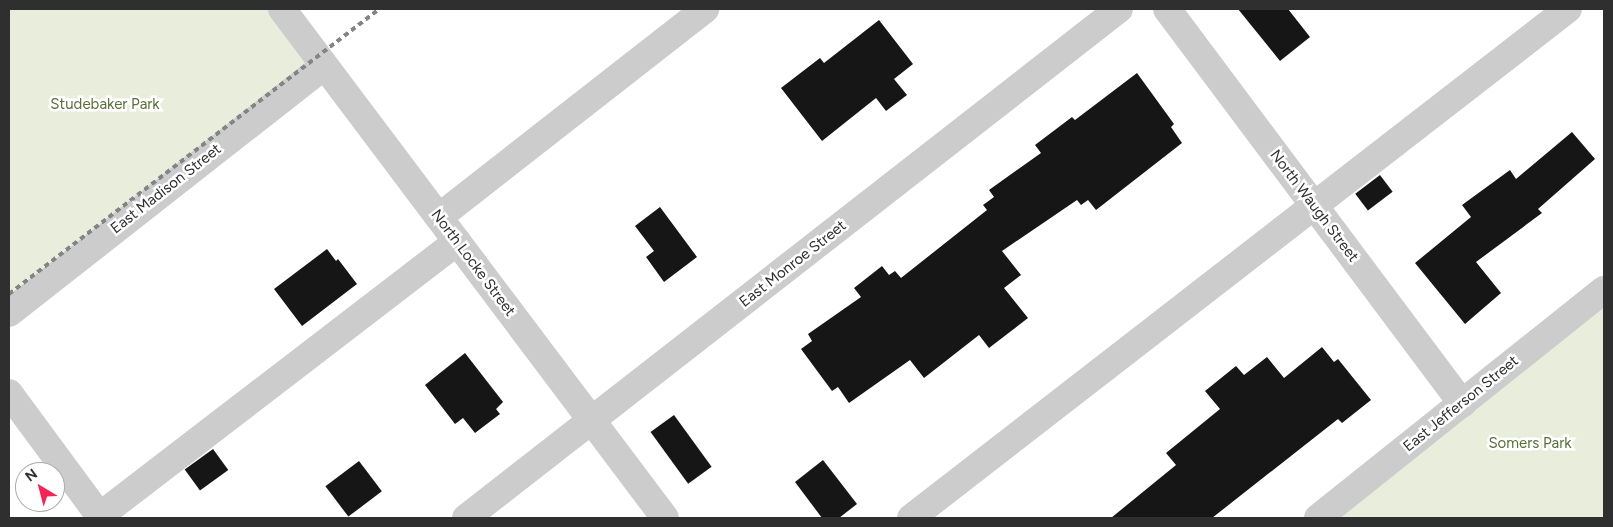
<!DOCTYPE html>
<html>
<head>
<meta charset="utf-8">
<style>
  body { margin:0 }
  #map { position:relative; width:1613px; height:527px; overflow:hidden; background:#fff; font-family:Figtree,sans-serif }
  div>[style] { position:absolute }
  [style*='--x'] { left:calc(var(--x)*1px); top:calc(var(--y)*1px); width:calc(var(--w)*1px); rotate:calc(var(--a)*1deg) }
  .green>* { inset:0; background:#e8eddc }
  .building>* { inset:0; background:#161616; transform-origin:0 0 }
  .minor>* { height:28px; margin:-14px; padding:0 14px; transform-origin:14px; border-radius:14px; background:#ccc }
  .rail>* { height:4px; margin-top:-2px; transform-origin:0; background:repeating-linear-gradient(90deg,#848484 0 5px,transparent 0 9px) }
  span { translate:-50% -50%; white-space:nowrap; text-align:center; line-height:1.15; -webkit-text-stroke:5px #fff; paint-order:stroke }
  .park-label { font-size:15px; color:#5a6e39 }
  .street-label { font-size:15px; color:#2f2f2f }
  .frame { position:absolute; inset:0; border:10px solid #2f2f2f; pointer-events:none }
  .north { position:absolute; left:15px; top:462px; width:50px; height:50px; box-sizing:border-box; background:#fff; border:1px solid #acacac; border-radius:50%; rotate:323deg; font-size:14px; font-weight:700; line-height:20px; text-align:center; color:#2f2f2f }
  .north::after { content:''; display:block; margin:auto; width:18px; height:22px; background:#f22555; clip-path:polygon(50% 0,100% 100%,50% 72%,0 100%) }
</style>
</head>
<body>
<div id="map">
  <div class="green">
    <div style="clip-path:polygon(9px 9px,282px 9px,324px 66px,9px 296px)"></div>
    <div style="clip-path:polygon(1604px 290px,1604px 518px,1317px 518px)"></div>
  </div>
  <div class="building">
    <div style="clip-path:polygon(1238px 9px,1288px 9px,1310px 37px,1280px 61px)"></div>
    <div style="clip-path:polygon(879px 20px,913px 64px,894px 79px,907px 95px,886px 111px,876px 98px,822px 141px,781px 88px,820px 58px,824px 63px)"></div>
    <div style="clip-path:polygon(1137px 73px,1174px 124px,1171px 127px,1182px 143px,1096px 210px,1088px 200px,1081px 205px,1077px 200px,1002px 251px,1021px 275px,1004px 288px,1028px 318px,989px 348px,979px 335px,924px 378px,910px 360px,849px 403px,838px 387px,832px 391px,801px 349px,812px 341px,808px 334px,861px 297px,854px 288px,882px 266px,889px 275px,895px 271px,901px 278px,987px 210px,983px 205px,994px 197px,989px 190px,1041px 153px,1035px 145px,1072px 117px,1075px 120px)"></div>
    <div style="clip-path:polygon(1572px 132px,1595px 159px,1538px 209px,1542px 213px,1476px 262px,1501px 293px,1465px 324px,1415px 263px,1471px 217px,1462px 205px,1510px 170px,1516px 179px)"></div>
    <div style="left:1380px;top:175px;width:21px;height:31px;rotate:53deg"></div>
    <div style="clip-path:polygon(660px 207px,697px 257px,664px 282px,646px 257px,654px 251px,635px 226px)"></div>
    <div style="clip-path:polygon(327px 249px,336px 261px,338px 259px,357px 284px,302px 326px,274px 289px)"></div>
    <div style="clip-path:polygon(1322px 347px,1334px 362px,1338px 359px,1371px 400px,1342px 423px,1338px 419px,1212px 518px,1111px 518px,1176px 465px,1166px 453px,1220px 409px,1205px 391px,1236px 366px,1244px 375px,1267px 357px,1284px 378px)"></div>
    <div style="clip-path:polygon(465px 353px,503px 402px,496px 409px,500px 414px,475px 433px,463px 418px,455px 424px,425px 385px)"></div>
    <div style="left:674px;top:415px;width:64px;height:29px;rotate:54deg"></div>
    <div style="left:213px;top:449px;width:26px;height:35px;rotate:54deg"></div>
    <div style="clip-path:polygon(823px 460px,857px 504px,839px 518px,822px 518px,795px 482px)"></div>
    <div style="left:359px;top:461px;width:38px;height:42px;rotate:53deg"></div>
  </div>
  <div class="minor">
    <div style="--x:282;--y:9;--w:637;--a:53.04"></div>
    <div style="--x:1167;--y:9;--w:493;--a:53.2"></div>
    <div style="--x:439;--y:217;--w:338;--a:-38"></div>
    <div style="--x:9;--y:313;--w:400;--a:-38.1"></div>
    <div style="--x:9;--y:393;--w:155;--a:53.6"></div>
    <div style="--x:97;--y:518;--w:454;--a:-37.5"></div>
    <div style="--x:466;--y:518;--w:828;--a:-37.94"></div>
    <div style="--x:911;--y:518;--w:831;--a:-37.77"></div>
    <div style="--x:1318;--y:518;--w:366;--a:-38.6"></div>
  </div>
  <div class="rail">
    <div style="--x:9;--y:294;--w:467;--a:-37.6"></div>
  </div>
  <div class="park-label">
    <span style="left:105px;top:105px">Studebaker Park</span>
    <span style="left:1530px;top:444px">Somers Park</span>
  </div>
  <div class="street-label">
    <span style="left:166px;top:189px;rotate:-38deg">East Madison Street</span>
    <span style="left:1314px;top:206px;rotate:53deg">North Waugh Street</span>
    <span style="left:473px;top:263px;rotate:53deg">North Locke Street</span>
    <span style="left:793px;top:264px;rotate:-38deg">East Monroe Street</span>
    <span style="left:1461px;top:404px;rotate:-39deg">East Jefferson Street</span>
  </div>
  <div class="frame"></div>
  <div class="north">N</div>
</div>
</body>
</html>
